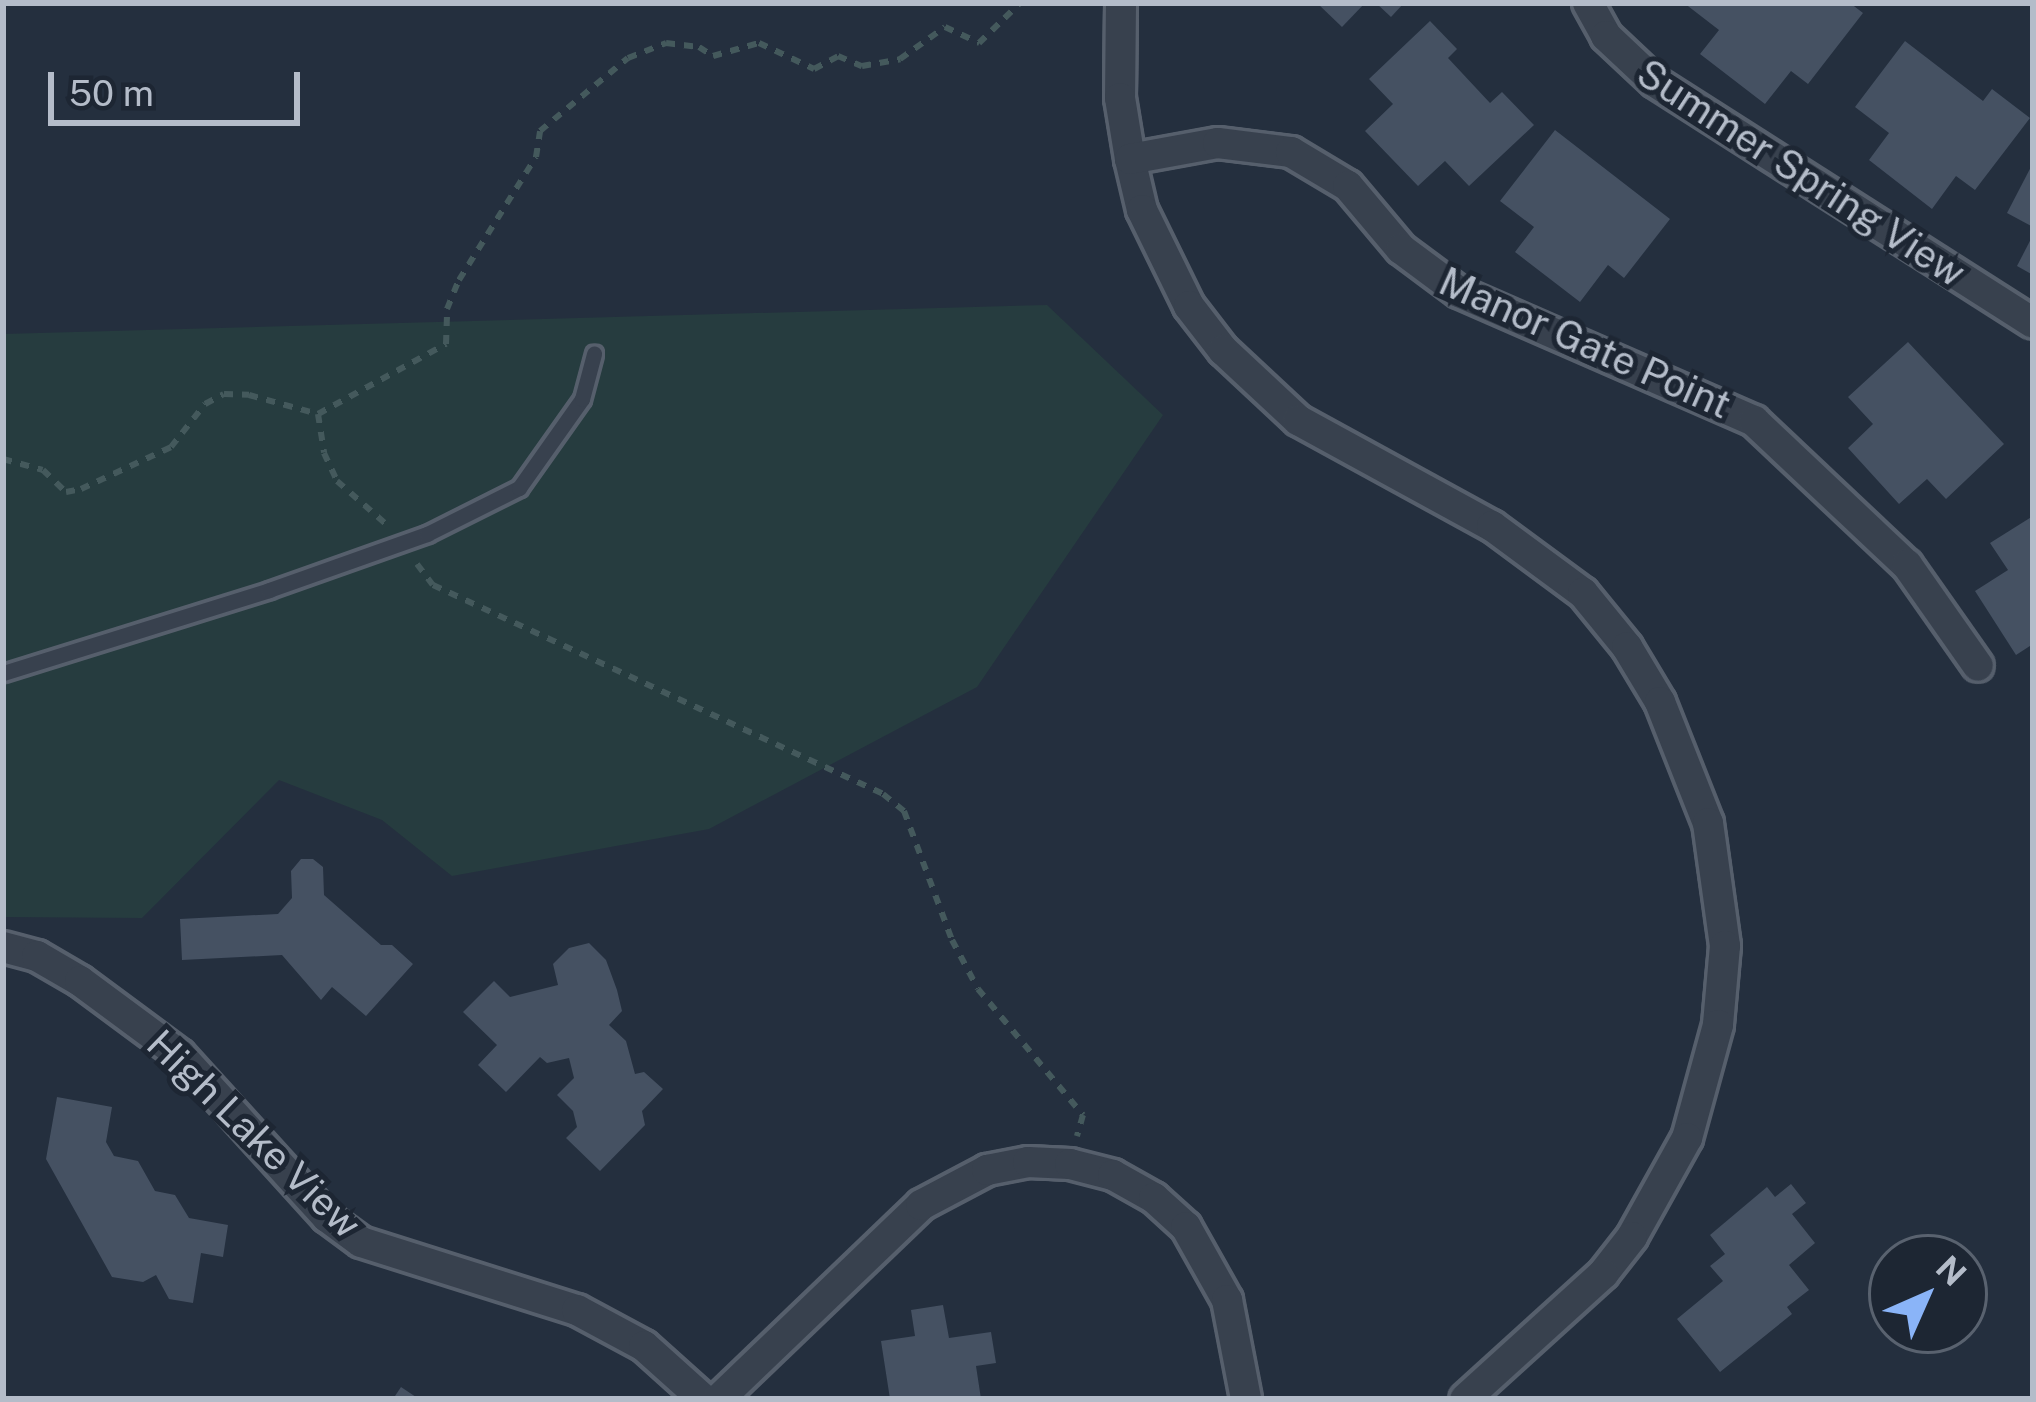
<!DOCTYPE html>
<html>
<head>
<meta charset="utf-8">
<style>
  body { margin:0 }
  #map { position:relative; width:2036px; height:1402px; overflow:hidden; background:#242f3e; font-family:"Public Sans",sans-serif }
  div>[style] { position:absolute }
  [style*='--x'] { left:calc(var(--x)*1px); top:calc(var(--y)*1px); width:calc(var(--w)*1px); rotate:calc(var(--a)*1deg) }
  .green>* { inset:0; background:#263c3f }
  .building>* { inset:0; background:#455162 }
  .path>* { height:6px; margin-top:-3px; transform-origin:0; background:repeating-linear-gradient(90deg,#44595c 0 9px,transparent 0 18px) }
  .roads { filter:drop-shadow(3px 0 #565f6c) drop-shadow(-3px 0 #565f6c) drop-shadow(0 3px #565f6c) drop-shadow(0 -3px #565f6c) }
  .lane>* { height:15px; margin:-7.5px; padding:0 7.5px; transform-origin:7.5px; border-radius:7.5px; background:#38414e }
  .street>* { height:30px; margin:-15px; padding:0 15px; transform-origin:15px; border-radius:15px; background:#38414e }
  span { translate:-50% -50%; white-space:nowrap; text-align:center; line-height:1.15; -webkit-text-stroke:10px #1d2633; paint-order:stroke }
  .street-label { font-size:39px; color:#b4bcc9 }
  .frame { position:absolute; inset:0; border:6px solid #b4bcc9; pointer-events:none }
  .north { position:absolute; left:1868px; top:1234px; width:120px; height:120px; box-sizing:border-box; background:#1d2633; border:3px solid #59626f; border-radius:50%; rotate:45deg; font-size:33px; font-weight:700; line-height:48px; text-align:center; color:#b4bcc9 }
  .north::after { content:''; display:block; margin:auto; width:42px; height:54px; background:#8ab4f8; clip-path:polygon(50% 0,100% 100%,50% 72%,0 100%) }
  .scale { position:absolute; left:48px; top:72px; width:252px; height:54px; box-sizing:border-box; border:6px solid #b4bcc9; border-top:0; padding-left:15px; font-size:36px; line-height:42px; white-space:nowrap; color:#b4bcc9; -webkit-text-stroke:9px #1d2633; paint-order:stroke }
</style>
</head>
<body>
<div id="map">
  <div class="green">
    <div style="clip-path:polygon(1047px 305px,1163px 415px,977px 687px,709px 829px,452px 876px,382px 820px,279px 780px,142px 918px,3px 917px,3px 334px)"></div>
  </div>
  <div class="building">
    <div style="clip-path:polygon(1317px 3px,1365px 3px,1342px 27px)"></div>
    <div style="clip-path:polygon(1376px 3px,1404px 3px,1391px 17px)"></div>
    <div style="clip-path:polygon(1684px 3px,1850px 3px,1863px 13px,1808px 84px,1791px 71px,1765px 104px,1700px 54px,1719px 30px)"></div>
    <div style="clip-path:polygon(1430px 21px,1457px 49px,1448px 58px,1490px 103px,1502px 92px,1534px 125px,1469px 186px,1445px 161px,1418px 186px,1365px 131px,1393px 104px,1369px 79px)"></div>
    <div style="clip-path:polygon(1905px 41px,1983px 101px,1992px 89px,2030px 118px,1975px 190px,1956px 176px,1932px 209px,1869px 160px,1889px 133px,1855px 107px)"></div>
    <div style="clip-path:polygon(1555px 130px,1670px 219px,1624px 278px,1608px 265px,1580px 302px,1515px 252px,1534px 227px,1500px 201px)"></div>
    <div style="clip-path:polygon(2033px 163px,2033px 227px,2007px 213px)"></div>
    <div style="clip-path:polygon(2033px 235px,2033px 275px,2017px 266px)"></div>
    <div style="clip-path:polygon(1908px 342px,2004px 444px,1946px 499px,1927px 479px,1899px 504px,1848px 448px,1873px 424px,1848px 397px)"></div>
    <div style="clip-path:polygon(2033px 516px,2033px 644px,2016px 655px,1975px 591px,2008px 570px,1990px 543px)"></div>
    <div style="clip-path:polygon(301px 859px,313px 859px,323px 867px,324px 895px,381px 945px,392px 945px,413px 964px,366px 1016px,332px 987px,321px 1000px,282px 955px,182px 960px,180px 919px,278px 914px,292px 898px,291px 871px)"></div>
    <div style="clip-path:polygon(589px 943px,606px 960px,617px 990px,622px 1011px,609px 1025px,626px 1041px,635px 1074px,644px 1072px,663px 1089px,642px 1111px,645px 1125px,600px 1171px,566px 1138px,577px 1127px,573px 1111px,557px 1095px,574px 1078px,569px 1058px,547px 1063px,540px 1057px,506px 1092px,478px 1065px,497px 1045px,463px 1012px,494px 981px,510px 997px,558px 985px,553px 964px,569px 948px)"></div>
    <div style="clip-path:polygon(57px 1097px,112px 1107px,106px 1142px,114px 1156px,138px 1161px,155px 1191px,175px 1195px,189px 1218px,228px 1225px,223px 1257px,201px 1253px,193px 1303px,169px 1299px,156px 1275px,143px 1282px,112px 1277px,46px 1159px)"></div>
    <div style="clip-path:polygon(1791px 1184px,1806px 1203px,1792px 1214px,1815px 1243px,1789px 1265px,1809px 1290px,1787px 1307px,1792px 1314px,1720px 1372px,1677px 1319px,1723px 1281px,1710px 1266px,1725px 1254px,1710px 1235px,1767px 1187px,1775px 1197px)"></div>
    <div style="clip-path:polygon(943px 1305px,949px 1338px,991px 1332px,996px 1363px,976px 1366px,981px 1399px,890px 1399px,881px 1341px,915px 1336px,911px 1310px)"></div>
    <div style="clip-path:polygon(401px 1387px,419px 1399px,393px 1399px)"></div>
  </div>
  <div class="path">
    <div style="--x:318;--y:414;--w:146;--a:-28.7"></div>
    <div style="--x:446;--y:344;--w:35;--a:-88"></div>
    <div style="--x:447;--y:309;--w:31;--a:-68"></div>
    <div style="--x:459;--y:280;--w:145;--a:-58"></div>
    <div style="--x:536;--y:157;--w:26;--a:-81"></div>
    <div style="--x:540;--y:131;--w:114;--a:-39.7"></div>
    <div style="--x:628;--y:58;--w:41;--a:-21.5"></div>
    <div style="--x:666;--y:43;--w:33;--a:7"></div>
    <div style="--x:699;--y:47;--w:17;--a:33"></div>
    <div style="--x:713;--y:56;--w:48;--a:-15.8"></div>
    <div style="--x:759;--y:43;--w:61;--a:25.3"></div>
    <div style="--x:814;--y:69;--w:27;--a:-28"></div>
    <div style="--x:838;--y:56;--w:26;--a:23"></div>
    <div style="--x:862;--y:66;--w:39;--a:-10"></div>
    <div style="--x:900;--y:59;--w:55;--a:-35.4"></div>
    <div style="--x:945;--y:27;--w:38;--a:25"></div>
    <div style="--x:979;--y:43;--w:57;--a:-44.3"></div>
    <div style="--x:3;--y:459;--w:41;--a:15.4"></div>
    <div style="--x:43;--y:470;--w:32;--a:44"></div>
    <div style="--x:66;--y:492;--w:15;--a:-11"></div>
    <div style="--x:81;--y:489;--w:99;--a:-25"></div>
    <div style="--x:171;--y:447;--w:55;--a:-51.7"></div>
    <div style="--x:205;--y:404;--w:21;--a:-28"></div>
    <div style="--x:224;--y:394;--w:25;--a:2"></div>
    <div style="--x:249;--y:395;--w:72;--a:15.4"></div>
    <div style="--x:318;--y:414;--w:39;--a:81"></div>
    <div style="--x:324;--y:453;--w:31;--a:65"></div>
    <div style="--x:337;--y:481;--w:67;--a:41.3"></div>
    <div style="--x:417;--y:564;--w:26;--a:53"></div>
    <div style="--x:433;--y:585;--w:496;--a:24.9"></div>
    <div style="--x:883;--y:794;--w:27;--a:39"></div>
    <div style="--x:904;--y:811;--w:138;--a:69.6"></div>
    <div style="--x:952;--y:940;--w:55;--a:62"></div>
    <div style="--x:978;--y:989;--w:164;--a:50.2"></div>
    <div style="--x:1083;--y:1115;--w:22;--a:106"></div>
  </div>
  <div class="roads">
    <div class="lane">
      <div style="--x:3;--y:673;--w:279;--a:-17.3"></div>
      <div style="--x:269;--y:590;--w:168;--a:-19.5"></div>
      <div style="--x:427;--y:534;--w:103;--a:-26.6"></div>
      <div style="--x:519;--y:488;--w:109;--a:-54.7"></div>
      <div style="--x:582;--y:399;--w:47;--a:-75.1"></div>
    </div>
    <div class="street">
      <div style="--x:1121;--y:3;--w:95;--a:90.6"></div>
      <div style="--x:1120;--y:98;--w:62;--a:80.7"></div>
      <div style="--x:1130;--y:159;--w:52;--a:76.8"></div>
      <div style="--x:1142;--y:210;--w:107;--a:63.9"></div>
      <div style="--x:1189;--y:306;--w:56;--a:52.3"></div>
      <div style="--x:1223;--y:350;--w:103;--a:43"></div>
      <div style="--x:1298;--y:420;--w:221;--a:28.7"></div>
      <div style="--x:1492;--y:526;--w:113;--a:36.4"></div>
      <div style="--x:1583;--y:593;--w:70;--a:50.8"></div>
      <div style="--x:1627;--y:647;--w:64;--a:59"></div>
      <div style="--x:1660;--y:702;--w:130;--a:68.4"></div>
      <div style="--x:1708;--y:823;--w:124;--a:82.1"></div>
      <div style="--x:1725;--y:946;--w:79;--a:95.1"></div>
      <div style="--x:1718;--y:1025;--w:117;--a:105.3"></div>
      <div style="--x:1687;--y:1138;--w:113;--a:119.1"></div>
      <div style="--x:1632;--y:1237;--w:47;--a:128.1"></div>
      <div style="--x:1603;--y:1274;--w:186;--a:137.8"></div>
      <div style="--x:1588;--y:3;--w:38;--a:61"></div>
      <div style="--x:1606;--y:36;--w:67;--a:43.2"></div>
      <div style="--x:1655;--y:82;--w:448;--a:32.5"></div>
      <div style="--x:1130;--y:159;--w:89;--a:-10.3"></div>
      <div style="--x:1218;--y:143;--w:74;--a:7"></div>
      <div style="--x:1291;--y:152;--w:66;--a:30.8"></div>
      <div style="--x:1348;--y:186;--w:82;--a:49.9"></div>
      <div style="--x:1401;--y:249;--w:72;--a:36.6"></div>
      <div style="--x:1459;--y:292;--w:322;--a:23.6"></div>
      <div style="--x:1754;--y:421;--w:210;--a:43.3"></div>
      <div style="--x:1907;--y:565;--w:123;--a:54.9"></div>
      <div style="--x:3;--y:947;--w:35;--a:15"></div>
      <div style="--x:37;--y:956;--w:50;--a:30.2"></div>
      <div style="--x:80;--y:981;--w:124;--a:36.5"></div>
      <div style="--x:180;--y:1055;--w:219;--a:47.8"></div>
      <div style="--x:327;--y:1217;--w:42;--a:36.3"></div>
      <div style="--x:361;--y:1242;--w:226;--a:17.5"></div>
      <div style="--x:577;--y:1310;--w:76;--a:28.2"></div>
      <div style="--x:644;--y:1346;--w:79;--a:41.9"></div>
      <div style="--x:719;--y:1399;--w:280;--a:-43.8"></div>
      <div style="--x:921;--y:1205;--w:75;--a:-27.9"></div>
      <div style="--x:987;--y:1170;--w:42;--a:-11"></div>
      <div style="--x:1028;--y:1162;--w:42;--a:2.7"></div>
      <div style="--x:1070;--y:1164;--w:44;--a:14.3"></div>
      <div style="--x:1113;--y:1175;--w:47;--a:29.3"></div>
      <div style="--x:1154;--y:1198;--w:43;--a:42.2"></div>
      <div style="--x:1186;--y:1227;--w:84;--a:60.7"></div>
      <div style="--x:1227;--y:1300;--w:101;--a:79.1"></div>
    </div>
  </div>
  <div class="street-label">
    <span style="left:1801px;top:173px;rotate:33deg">Summer Spring View</span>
    <span style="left:1585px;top:343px;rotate:24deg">Manor Gate Point</span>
    <span style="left:254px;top:1134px;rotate:44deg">High Lake View</span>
  </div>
  <div class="frame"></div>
  <div class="north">N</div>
  <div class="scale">50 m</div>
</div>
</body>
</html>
